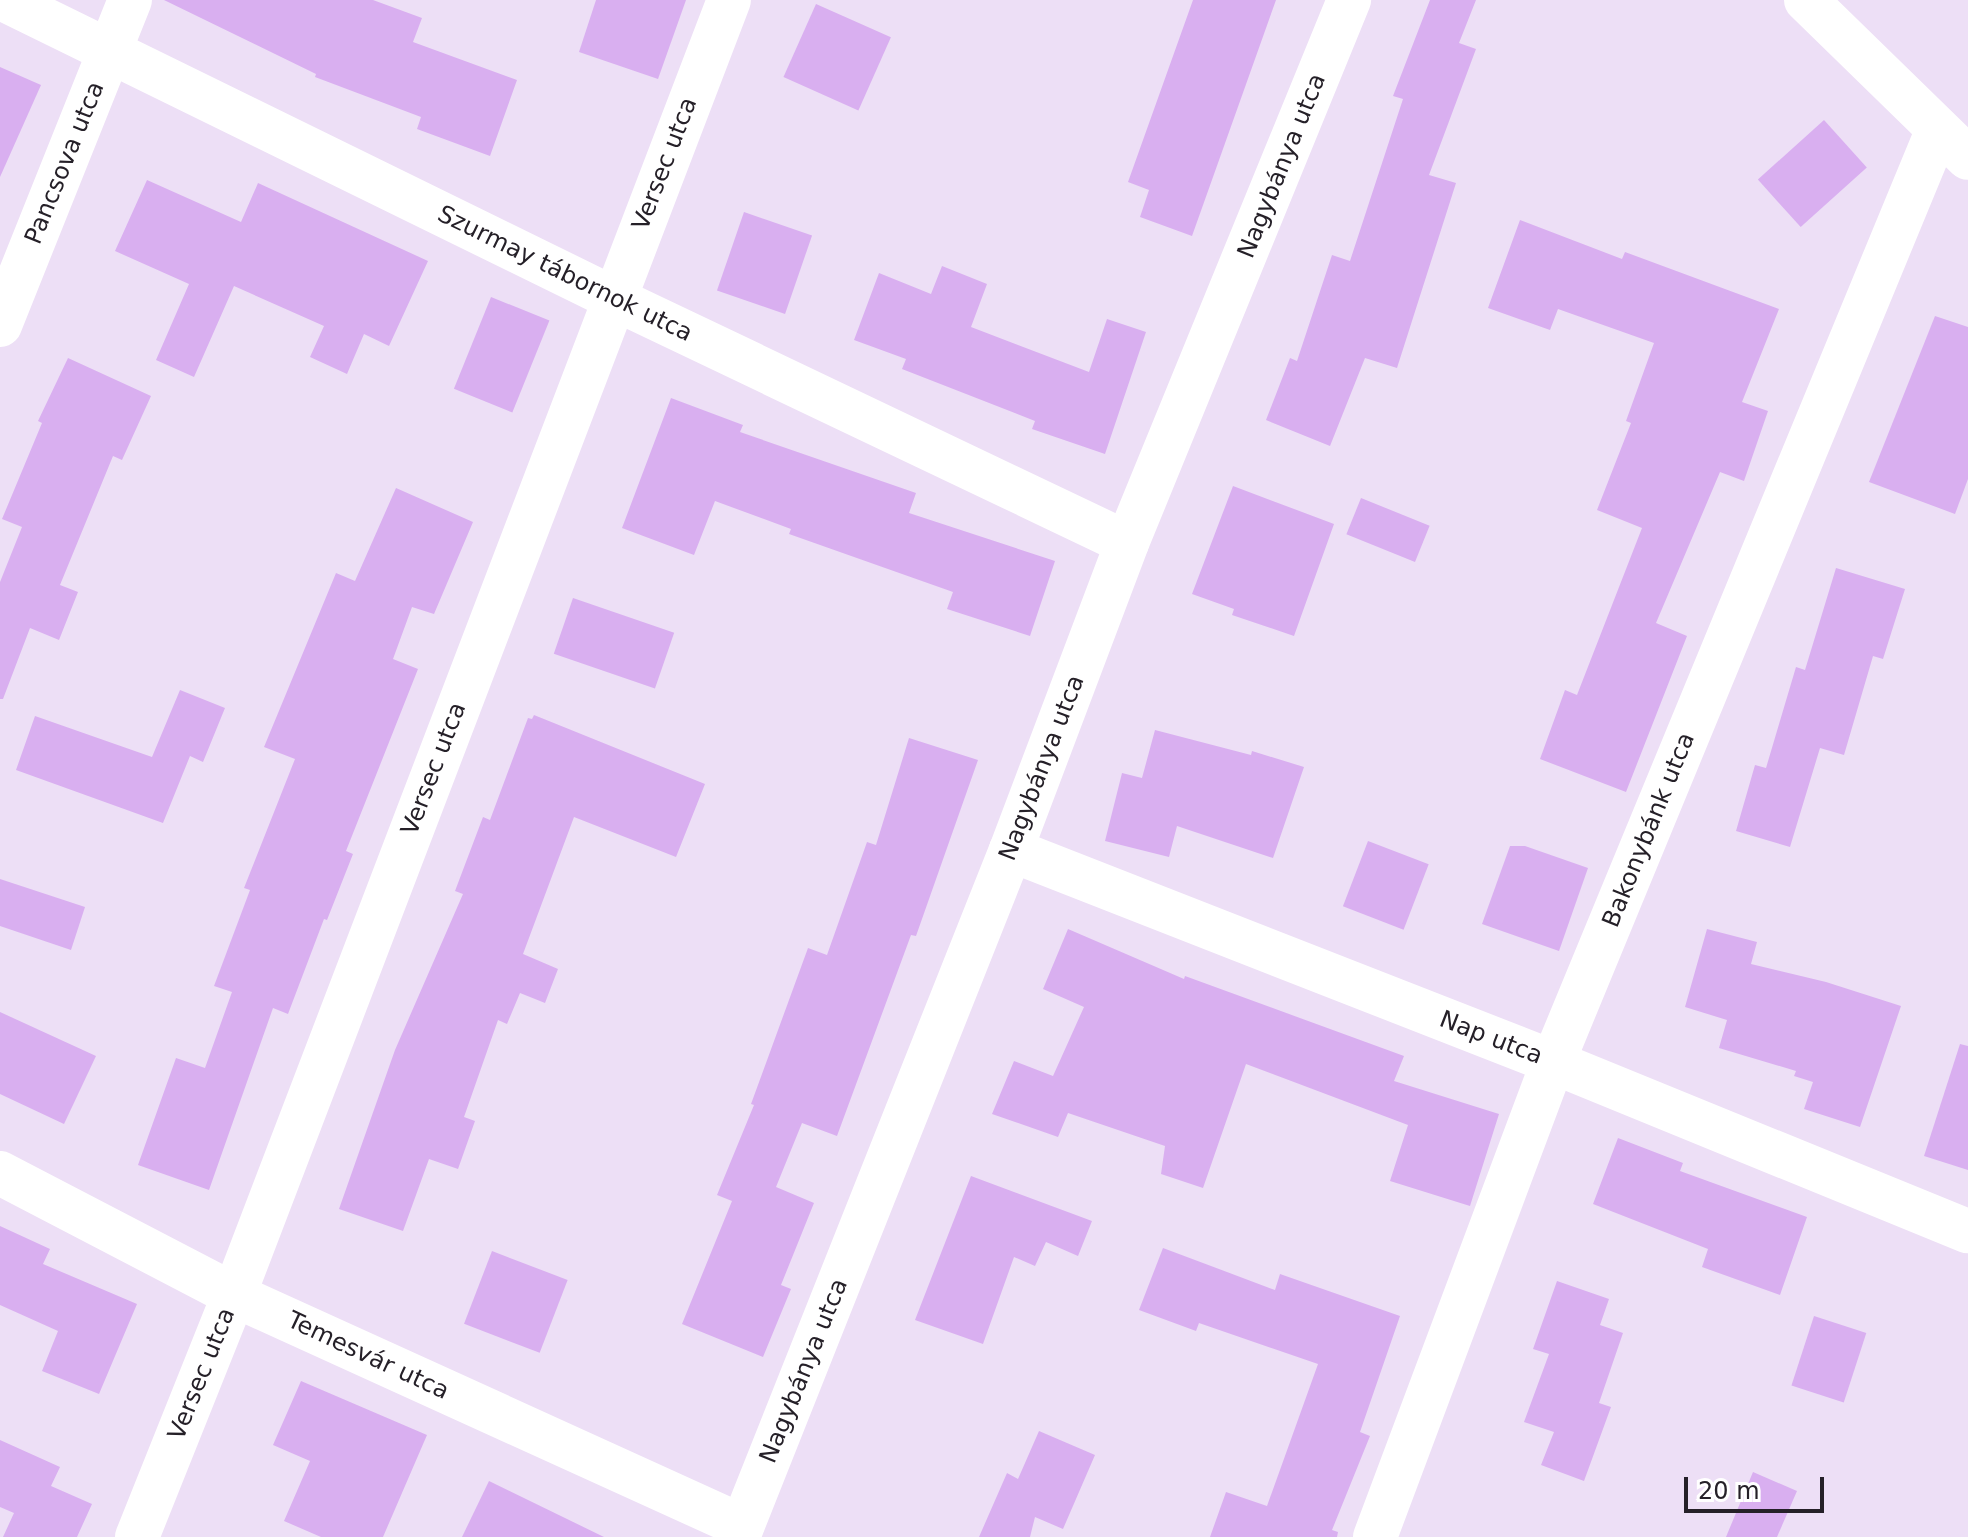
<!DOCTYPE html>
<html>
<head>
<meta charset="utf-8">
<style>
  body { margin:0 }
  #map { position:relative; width:1968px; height:1537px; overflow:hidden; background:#eddff6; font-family:"DejaVu Sans",sans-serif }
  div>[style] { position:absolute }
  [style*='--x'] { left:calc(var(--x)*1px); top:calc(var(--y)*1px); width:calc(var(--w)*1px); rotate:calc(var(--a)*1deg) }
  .building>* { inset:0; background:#d9aff0; transform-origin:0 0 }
  .minor>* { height:44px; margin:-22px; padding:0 22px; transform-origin:22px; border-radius:22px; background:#fff }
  span { translate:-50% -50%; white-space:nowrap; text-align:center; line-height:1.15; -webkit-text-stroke:8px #fff; paint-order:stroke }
  .street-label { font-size:24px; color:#252028 }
  .scale { position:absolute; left:1684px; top:1477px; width:140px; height:36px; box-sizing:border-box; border:4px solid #252028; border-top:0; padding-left:10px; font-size:24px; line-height:28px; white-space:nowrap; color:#252028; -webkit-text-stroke:6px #fff; paint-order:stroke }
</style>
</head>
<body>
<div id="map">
  <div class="building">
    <div style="clip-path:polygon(164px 0,373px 0,422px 18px,413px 42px,517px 80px,490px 156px,417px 129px,421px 117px,315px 77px,316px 74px)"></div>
    <div style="clip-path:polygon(596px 0,686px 0,658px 79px,579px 52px)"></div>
    <div style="clip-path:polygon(1193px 0,1276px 0,1192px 236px,1140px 217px,1149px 190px,1128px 182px)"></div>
    <div style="clip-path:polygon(1430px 0,1476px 0,1459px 43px,1476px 49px,1429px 175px,1456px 183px,1397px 368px,1365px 358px,1330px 446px,1266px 420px,1290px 358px,1297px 361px,1332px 255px,1350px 261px,1403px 99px,1393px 96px)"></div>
    <div style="left:816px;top:4px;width:82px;height:80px;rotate:24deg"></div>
    <div style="clip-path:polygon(0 67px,41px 85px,0 177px)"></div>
    <div style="left:1824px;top:120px;width:64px;height:89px;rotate:48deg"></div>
    <div style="clip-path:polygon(147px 180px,241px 222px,258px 183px,428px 261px,389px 346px,364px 334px,347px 374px,310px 357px,324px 326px,234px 286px,194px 377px,156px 360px,189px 284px,115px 251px)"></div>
    <div style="left:744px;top:212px;width:72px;height:83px;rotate:19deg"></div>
    <div style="clip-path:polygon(1520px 220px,1622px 259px,1625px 252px,1779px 309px,1742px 402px,1768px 411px,1744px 481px,1720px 472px,1656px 623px,1687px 636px,1626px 792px,1540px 759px,1565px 690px,1577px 695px,1642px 528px,1597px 510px,1631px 423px,1626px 421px,1654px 343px,1558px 309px,1550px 330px,1488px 308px)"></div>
    <div style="clip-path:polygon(942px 266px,987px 284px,971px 327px,1089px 372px,1107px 319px,1146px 332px,1105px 454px,1032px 429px,1035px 421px,902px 369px,906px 359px,854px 340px,879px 273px,931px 294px)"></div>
    <div style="left:491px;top:297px;width:63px;height:99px;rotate:22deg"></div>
    <div style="clip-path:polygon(1935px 316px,1968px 327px,1968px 479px,1955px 514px,1869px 482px)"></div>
    <div style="clip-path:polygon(68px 358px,151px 396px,122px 460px,113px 456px,60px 585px,78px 592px,59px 640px,30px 628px,3px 699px,0 699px,0 582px,22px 527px,2px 519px,42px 423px,38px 421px)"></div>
    <div style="clip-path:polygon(671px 398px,743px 425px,740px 432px,916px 493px,909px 513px,1055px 561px,1030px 636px,947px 609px,953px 592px,789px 534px,791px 529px,715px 501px,694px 555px,622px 528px)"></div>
    <div style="clip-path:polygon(1233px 486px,1334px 524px,1294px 636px,1232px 615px,1234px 609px,1192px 594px)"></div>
    <div style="clip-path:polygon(396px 488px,473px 522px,434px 614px,412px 607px,393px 659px,418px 669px,346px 851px,353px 854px,327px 920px,324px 919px,288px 1014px,273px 1008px,209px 1190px,138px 1165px,176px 1058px,205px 1068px,232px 992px,214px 986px,250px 890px,244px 888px,295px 759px,264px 747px,336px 573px,355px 581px)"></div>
    <div style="left:1361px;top:498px;width:74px;height:39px;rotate:22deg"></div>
    <div style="clip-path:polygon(1836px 568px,1905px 589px,1883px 659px,1873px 656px,1844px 755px,1820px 748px,1790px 847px,1736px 831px,1755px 765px,1766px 768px,1796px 667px,1805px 670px)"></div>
    <div style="left:573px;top:598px;width:107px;height:59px;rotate:19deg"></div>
    <div style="clip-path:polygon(180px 690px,225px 708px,203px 762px,190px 756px,163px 823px,16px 770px,35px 716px,152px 757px)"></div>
    <div style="clip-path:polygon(534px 715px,705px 784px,676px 857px,574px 817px,523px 954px,558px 969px,545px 1003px,520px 993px,507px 1024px,498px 1020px,464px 1117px,475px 1121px,458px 1169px,429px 1159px,403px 1231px,339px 1209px,395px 1050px,463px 894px,455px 891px,483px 817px,490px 820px,528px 718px,532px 719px)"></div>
    <div style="clip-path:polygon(1155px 730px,1251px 755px,1252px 751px,1304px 767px,1273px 858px,1177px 826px,1169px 857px,1105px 841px,1122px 773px,1142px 778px)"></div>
    <div style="clip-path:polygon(909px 738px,978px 760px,916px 936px,911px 935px,837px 1136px,802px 1123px,776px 1187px,814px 1203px,781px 1285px,791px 1289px,763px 1357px,682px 1324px,732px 1201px,717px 1195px,754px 1105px,751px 1104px,808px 948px,827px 955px,867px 842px,876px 845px)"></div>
    <div style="left:1368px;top:841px;width:65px;height:70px;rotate:21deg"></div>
    <div style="clip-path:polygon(1510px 846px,1525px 846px,1588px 868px,1559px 951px,1482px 924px)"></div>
    <div style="clip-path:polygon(0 879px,85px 907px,71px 950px,0 926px)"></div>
    <div style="clip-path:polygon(1068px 929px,1184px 979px,1185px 976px,1404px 1056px,1394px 1081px,1499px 1114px,1470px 1206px,1390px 1181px,1408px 1125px,1246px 1064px,1203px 1188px,1161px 1174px,1165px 1146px,1068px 1113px,1058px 1137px,992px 1114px,1014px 1061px,1053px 1076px,1084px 1007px,1043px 989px)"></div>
    <div style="clip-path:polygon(1707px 929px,1757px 942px,1751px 964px,1826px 982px,1901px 1006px,1860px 1127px,1804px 1109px,1813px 1082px,1794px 1076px,1796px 1071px,1719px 1048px,1727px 1020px,1685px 1007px)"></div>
    <div style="clip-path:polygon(0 1012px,96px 1056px,64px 1124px,0 1094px)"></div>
    <div style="clip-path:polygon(1960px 1044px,1968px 1046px,1968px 1170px,1924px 1156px)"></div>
    <div style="clip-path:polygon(1618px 1138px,1683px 1163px,1680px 1171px,1807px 1217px,1780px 1295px,1702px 1267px,1708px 1249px,1593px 1204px)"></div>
    <div style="clip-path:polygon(971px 1176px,1092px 1221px,1078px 1256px,1046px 1242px,1035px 1266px,1014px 1257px,983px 1344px,915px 1320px)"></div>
    <div style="clip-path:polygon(0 1226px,50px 1249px,43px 1264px,137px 1304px,99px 1394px,42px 1371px,58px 1331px,0 1305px)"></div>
    <div style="clip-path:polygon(1163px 1248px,1275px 1290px,1280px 1274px,1400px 1316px,1360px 1432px,1370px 1436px,1332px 1530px,1338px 1532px,1337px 1537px,1210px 1537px,1226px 1492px,1267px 1506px,1318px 1364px,1199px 1323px,1196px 1331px,1139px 1310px)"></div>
    <div style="left:492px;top:1251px;width:81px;height:78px;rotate:21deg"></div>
    <div style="clip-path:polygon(1557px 1281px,1609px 1299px,1600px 1325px,1623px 1333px,1599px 1403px,1611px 1407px,1584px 1481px,1541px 1465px,1554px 1432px,1524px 1422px,1549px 1354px,1533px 1349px)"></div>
    <div style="left:1814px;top:1316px;width:55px;height:73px;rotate:18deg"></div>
    <div style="clip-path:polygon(301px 1381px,427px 1435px,383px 1537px,321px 1537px,284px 1521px,310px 1461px,273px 1445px)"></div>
    <div style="clip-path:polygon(1039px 1431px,1095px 1455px,1063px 1529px,1035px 1517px,1030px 1537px,979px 1537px,1007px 1473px,1018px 1479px)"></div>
    <div style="clip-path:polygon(0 1440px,60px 1467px,51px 1486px,92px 1504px,77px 1537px,3px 1537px,14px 1513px,0 1507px)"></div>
    <div style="clip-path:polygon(1753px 1472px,1797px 1491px,1777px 1537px,1726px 1537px)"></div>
    <div style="clip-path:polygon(489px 1481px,604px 1537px,462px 1537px)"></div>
  </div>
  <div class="minor">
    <div style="--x:5;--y:0;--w:677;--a:26.11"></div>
    <div style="--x:613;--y:298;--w:569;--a:25.48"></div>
    <div style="--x:1806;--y:0;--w:226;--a:44.3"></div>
    <div style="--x:0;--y:325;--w:350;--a:-68.2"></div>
    <div style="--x:1011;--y:850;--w:582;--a:21.36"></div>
    <div style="--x:1553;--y:1062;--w:448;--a:22.2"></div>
    <div style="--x:0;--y:1173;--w:264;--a:27.5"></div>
    <div style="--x:234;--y:1295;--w:558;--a:24.45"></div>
    <div style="--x:137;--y:1537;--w:261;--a:-68.2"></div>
    <div style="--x:234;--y:1295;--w:1386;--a:-69.08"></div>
    <div style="--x:738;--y:1537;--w:739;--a:-68.33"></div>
    <div style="--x:1011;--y:850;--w:328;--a:-69.3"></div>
    <div style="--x:1127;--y:543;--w:587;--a:-67.76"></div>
    <div style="--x:1375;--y:1537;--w:507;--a:-69.46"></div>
    <div style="--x:1553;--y:1062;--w:1009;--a:-67.58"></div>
  </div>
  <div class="street-label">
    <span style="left:65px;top:163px;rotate:-68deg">Pancsova utca</span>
    <span style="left:665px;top:164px;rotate:-69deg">Versec utca</span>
    <span style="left:1282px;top:166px;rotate:-68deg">Nagybánya utca</span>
    <span style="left:565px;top:274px;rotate:26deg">Szurmay tábornok utca</span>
    <span style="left:1042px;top:768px;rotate:-69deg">Nagybánya utca</span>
    <span style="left:434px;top:769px;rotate:-69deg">Versec utca</span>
    <span style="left:1649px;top:830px;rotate:-68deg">Bakonybánk utca</span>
    <span style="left:1491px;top:1038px;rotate:21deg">Nap utca</span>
    <span style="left:368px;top:1356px;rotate:25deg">Temesvár utca</span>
    <span style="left:804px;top:1371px;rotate:-68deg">Nagybánya utca</span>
    <span style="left:202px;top:1374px;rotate:-68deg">Versec utca</span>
  </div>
  <div class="scale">20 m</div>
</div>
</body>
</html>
